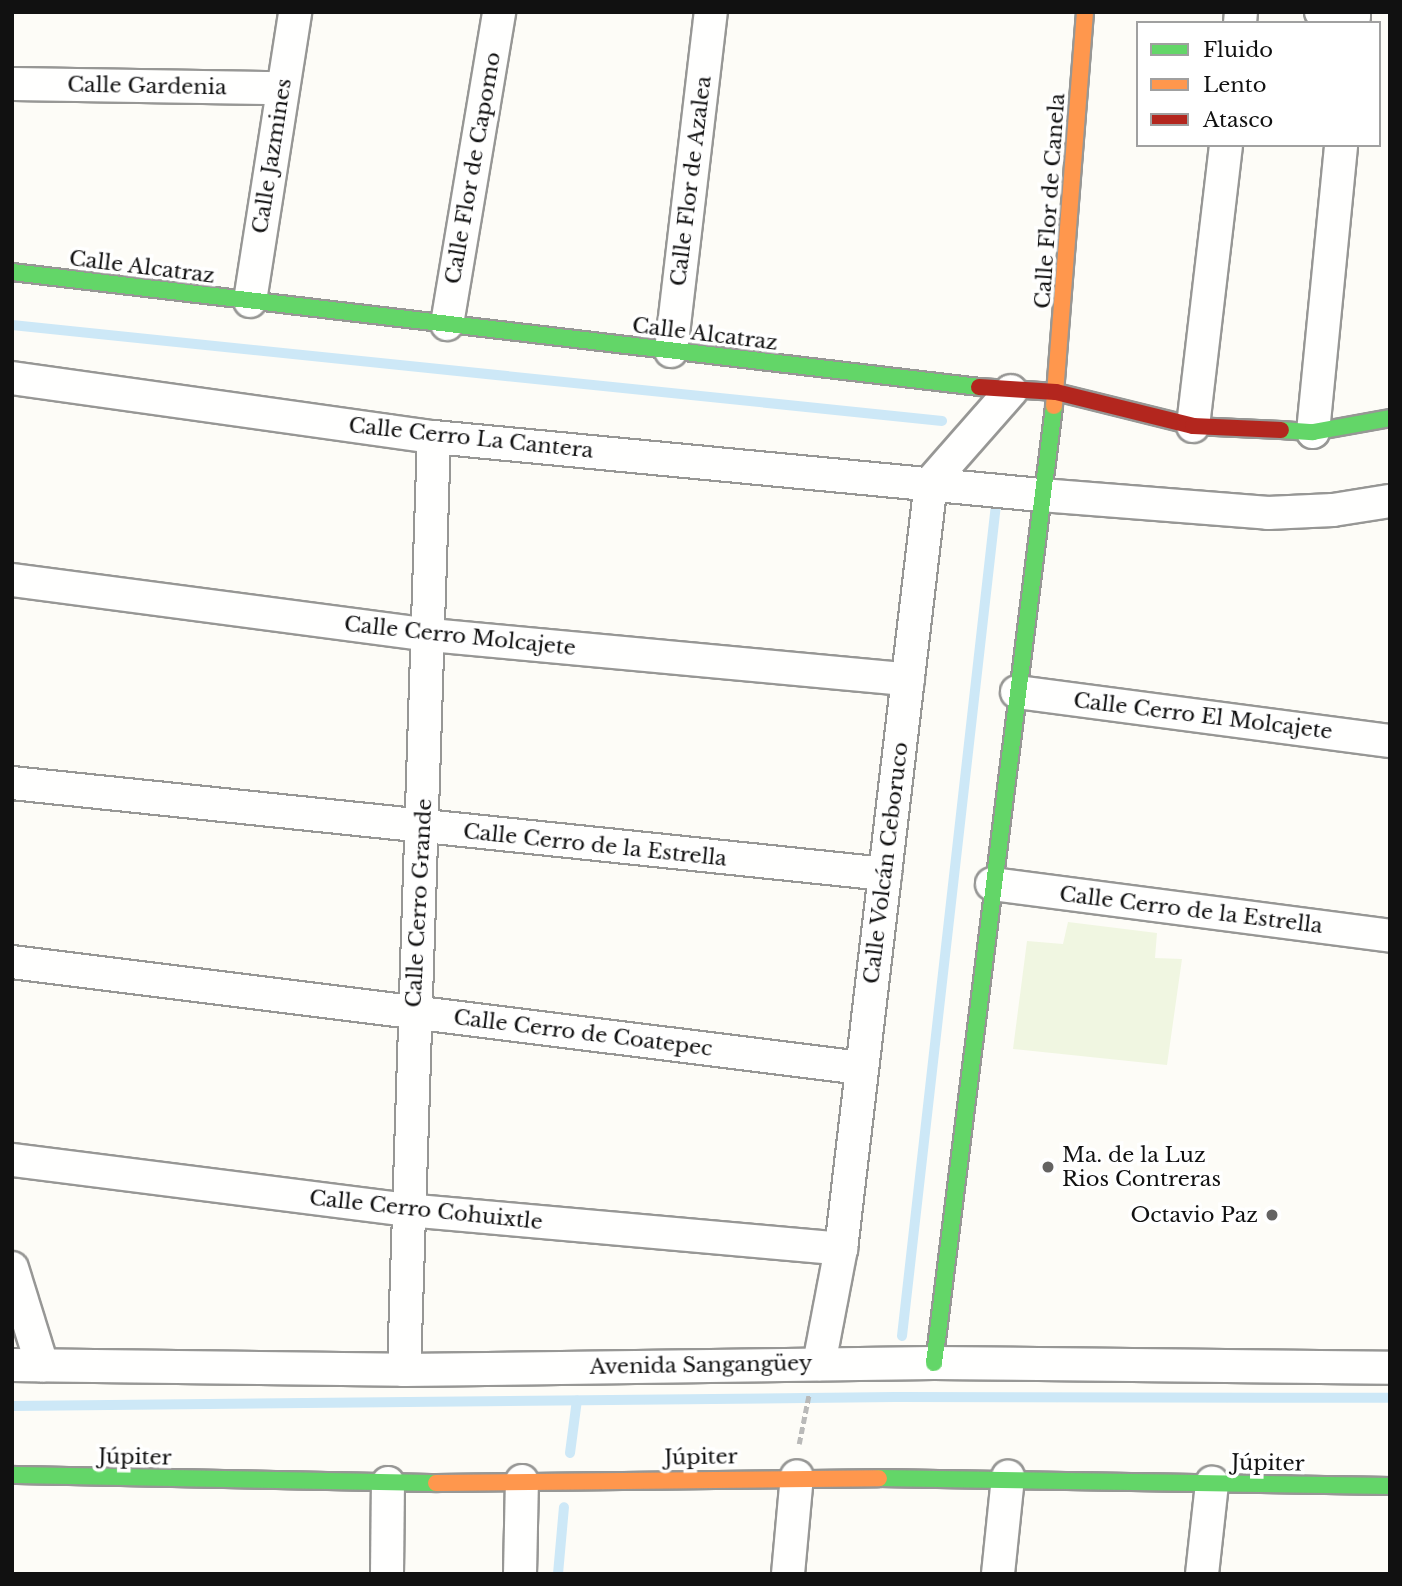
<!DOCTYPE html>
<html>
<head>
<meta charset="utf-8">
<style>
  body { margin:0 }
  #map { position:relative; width:1402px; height:1586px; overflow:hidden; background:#fdfcf7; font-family:"Libre Baskerville",serif }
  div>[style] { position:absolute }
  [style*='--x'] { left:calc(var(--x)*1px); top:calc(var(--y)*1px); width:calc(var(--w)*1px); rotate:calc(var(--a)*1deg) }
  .pitch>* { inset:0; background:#f0f6e1 }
  .stream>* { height:10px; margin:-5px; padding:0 5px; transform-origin:5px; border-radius:5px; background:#cde8f7 }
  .path>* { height:4.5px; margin-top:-2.25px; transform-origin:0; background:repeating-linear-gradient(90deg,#b9b9b8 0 7px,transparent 0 10.5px) }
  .roads { filter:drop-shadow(2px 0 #979795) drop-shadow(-2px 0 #979795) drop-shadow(0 2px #979795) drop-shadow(0 -2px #979795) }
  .street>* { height:32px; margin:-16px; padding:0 16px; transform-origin:16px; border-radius:16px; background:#fffffe }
  .fast>* { height:16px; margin:-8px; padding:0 8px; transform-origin:8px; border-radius:8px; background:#63d668 }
  .slow>* { height:16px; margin:-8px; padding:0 8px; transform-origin:8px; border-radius:8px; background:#ff974d }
  .jam>* { height:16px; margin:-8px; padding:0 8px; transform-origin:8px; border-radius:8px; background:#b3261e }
  .dots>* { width:19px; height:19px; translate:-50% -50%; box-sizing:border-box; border:4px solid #fff; border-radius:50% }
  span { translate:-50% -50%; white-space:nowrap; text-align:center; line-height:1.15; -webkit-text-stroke:7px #fff; paint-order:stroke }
  .street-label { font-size:21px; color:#111 }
  .poi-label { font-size:21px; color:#111 }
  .left { translate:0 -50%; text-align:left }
  .right { translate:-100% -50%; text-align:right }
  .frame { position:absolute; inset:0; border:14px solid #111; pointer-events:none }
  .legend { position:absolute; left:1136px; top:21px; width:245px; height:126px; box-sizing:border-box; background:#fff; border:2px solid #a0a0a0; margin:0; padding:9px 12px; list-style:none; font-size:21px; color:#111 }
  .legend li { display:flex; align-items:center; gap:14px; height:35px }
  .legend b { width:35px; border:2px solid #a0a0a0 }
</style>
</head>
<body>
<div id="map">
  <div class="pitch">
    <div style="clip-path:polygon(1068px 922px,1157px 933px,1155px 958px,1182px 959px,1167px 1065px,1013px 1049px,1027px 941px,1063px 944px)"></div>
  </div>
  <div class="stream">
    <div style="--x:12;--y:325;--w:935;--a:5.89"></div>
    <div style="--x:902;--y:1336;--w:837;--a:-83.55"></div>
    <div style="--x:12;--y:1406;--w:883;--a:-0.58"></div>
    <div style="--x:895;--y:1397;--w:495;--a:0.1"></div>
    <div style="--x:570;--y:1453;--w:53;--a:-82.5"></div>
    <div style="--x:558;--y:1574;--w:67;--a:-84.9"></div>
  </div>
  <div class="path">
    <div style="--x:799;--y:1444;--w:51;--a:-78.7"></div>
  </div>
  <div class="roads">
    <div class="street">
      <div style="--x:1321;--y:12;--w:33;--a:7"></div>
      <div style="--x:1354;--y:16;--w:7;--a:98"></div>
      <div style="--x:1240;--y:23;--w:11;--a:-85"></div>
      <div style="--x:12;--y:84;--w:269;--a:0.9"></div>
      <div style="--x:250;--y:301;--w:292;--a:-81.1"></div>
      <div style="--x:447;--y:324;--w:316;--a:-80.5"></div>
      <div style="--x:671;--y:351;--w:341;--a:-83.3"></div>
      <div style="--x:12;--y:378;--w:426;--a:8"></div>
      <div style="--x:434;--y:437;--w:610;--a:5.46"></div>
      <div style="--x:1041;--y:495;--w:228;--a:4.5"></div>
      <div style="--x:1268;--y:513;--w:65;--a:-2.6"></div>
      <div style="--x:1333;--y:510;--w:58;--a:-9"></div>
      <div style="--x:1193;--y:426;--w:283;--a:-83.3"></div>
      <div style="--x:1313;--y:432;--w:288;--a:-84.4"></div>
      <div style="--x:12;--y:580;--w:422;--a:7.5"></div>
      <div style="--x:430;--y:635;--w:480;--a:5.3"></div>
      <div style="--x:1017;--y:692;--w:376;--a:7.5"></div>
      <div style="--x:12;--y:783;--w:878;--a:5.95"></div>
      <div style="--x:992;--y:884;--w:401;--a:7.4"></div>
      <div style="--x:12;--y:962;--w:856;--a:7.12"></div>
      <div style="--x:12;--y:1160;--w:398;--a:7.2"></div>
      <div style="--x:407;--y:1210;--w:436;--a:5.1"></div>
      <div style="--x:12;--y:1268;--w:102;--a:72.8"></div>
      <div style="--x:819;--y:1364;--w:117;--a:-79.2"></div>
      <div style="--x:841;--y:1249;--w:772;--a:-83.31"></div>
      <div style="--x:931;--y:482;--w:121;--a:-48.7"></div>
      <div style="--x:12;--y:1365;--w:392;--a:0.7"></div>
      <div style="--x:404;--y:1370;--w:530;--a:-0.76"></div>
      <div style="--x:934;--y:1363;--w:456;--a:0.6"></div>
      <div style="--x:404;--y:1370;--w:933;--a:-88.16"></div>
      <div style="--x:387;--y:1574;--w:91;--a:-89.4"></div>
      <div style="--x:520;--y:1574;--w:93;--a:-88.8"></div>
      <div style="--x:788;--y:1574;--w:98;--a:-84.8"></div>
      <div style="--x:998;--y:1574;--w:98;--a:-84.1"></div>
      <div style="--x:1202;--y:1574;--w:92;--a:-83.7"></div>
    </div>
    <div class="fast">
      <div style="--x:12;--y:272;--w:974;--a:6.78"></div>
      <div style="--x:1281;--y:430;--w:32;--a:4"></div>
      <div style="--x:1313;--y:432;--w:78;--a:-10.3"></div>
      <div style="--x:934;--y:1363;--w:964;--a:-82.85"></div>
      <div style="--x:12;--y:1475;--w:424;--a:1.1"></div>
      <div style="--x:879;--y:1478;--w:511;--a:0.9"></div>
    </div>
    <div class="slow">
      <div style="--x:1054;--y:406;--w:395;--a:-85.5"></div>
      <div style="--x:436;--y:1483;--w:443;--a:-0.6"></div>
    </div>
    <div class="jam">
      <div style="--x:979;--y:387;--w:77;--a:3.7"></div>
      <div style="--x:1056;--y:392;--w:141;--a:13.9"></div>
      <div style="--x:1193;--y:426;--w:88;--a:2.6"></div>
    </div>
  </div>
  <div class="dots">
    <div style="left:1048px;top:1167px;background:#646362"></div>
    <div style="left:1272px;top:1215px;background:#646362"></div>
  </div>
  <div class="street-label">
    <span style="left:147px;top:86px;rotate:1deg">Calle Gardenia</span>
    <span style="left:272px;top:156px;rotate:-81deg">Calle Jazmines</span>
    <span style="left:473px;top:168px;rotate:-80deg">Calle Flor de Capomo</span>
    <span style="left:691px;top:181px;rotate:-83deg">Calle Flor de Azalea</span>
    <span style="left:1050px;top:201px;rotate:-86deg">Calle Flor de Canela</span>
    <span style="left:142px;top:267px;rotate:7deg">Calle Alcatraz</span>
    <span style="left:705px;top:334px;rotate:7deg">Calle Alcatraz</span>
    <span style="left:471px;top:438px;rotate:6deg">Calle Cerro La Cantera</span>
    <span style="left:460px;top:636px;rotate:6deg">Calle Cerro Molcajete</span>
    <span style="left:1203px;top:716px;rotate:7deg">Calle Cerro El Molcajete</span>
    <span style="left:595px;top:845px;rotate:6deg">Calle Cerro de la Estrella</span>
    <span style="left:886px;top:863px;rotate:-83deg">Calle Volcán Ceboruco</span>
    <span style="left:419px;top:903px;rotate:-87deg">Calle Cerro Grande</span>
    <span style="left:1191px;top:910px;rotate:7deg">Calle Cerro de la Estrella</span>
    <span style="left:583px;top:1033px;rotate:7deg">Calle Cerro de Coatepec</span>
    <span style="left:426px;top:1210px;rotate:6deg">Calle Cerro Cohuixtle</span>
    <span style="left:701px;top:1365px;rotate:-1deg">Avenida Sangangüey</span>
    <span style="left:135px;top:1457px;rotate:1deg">Júpiter</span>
    <span style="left:701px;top:1457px;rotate:-1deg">Júpiter</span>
    <span style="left:1268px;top:1463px;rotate:1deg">Júpiter</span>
  </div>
  <div class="poi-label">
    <span class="left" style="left:1062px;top:1167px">Ma. de la Luz<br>Rios Contreras</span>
    <span class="right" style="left:1258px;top:1215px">Octavio Paz</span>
  </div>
  <div class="frame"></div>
  <ul class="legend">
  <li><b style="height:9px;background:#63d668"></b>Fluido</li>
  <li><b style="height:9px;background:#ff974d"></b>Lento</li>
  <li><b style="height:9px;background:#b3261e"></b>Atasco</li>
  </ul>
</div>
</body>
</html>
